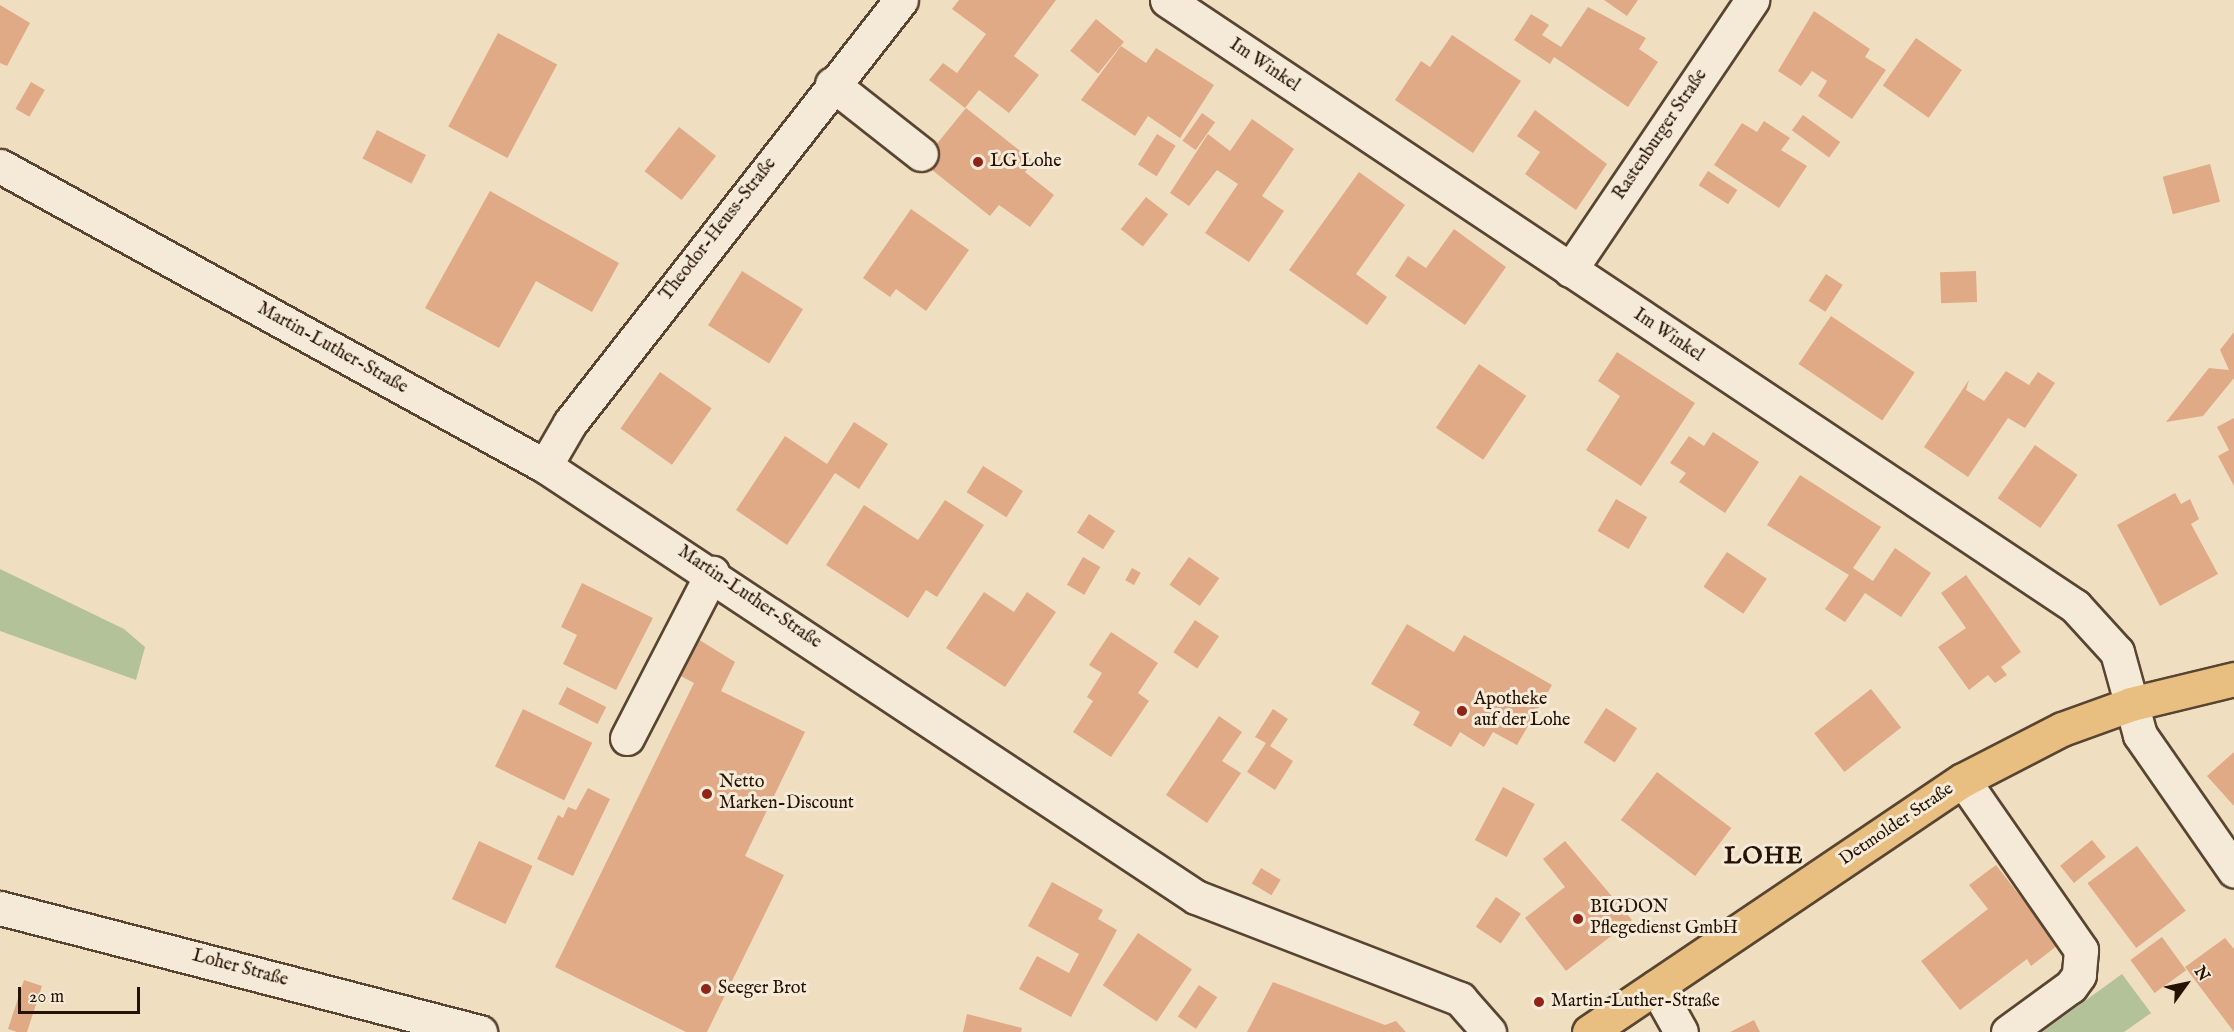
<!DOCTYPE html>
<html>
<head>
<meta charset="utf-8">
<style>
  body { margin:0 }
  #map { position:relative; width:2234px; height:1032px; overflow:hidden; background:#f0dec1; font-family:"IM FELL English",serif }
  div>[style] { position:absolute }
  [style*='--x'] { left:calc(var(--x)*1px); top:calc(var(--y)*1px); width:calc(var(--w)*1px); rotate:calc(var(--a)*1deg) }
  .green>* { inset:0; background:#b3c298 }
  .building>* { inset:0; background:#e0aa86; transform-origin:0 0 }
  .roads { filter:drop-shadow(2px 0 #584531) drop-shadow(-2px 0 #584531) drop-shadow(0 2px #584531) drop-shadow(0 -2px #584531) }
  .minor>* { height:33px; margin:-16.5px; padding:0 16.5px; transform-origin:16.5px; border-radius:16.5px; background:#f5ead7 }
  .major>* { height:33px; margin:-16.5px; padding:0 16.5px; transform-origin:16.5px; border-radius:16.5px; background:#e8bf80 }
  .dots>* { width:16px; height:16px; translate:-50% -50%; box-sizing:border-box; border:3px solid #f5ead7; border-radius:50% }
  span { translate:-50% -50%; white-space:nowrap; text-align:center; line-height:1.15; -webkit-text-stroke:6px #f5ead7; paint-order:stroke }
  .street-label { font-size:18px; color:#261201 }
  .poi-label { font-size:18px; color:#261201 }
  .left { translate:0 -50%; text-align:left }
  .district-label { font-size:24px; color:#261201; font-weight:700; letter-spacing:1.5px }
  .north { position:absolute; left:2156px; top:954px; width:60px; height:60px; -webkit-text-stroke:4px #f5ead7; paint-order:stroke; rotate:57deg; font-size:16px; font-weight:700; line-height:24px; text-align:center; color:#261201 }
  .north::after { content:''; display:block; margin:auto; width:21px; height:27px; background:#261201; clip-path:polygon(50% 0,100% 100%,50% 72%,0 100%) }
  .scale { position:absolute; left:18px; top:987px; width:122px; height:27px; box-sizing:border-box; border:3px solid #261201; border-top:0; padding-left:8px; font-size:18px; line-height:21px; white-space:nowrap; color:#261201; -webkit-text-stroke:4px #f5ead7; paint-order:stroke }
</style>
</head>
<body>
<div id="map">
  <div class="green">
    <div style="clip-path:polygon(0 569px,124px 629px,145px 647px,136px 680px,0 631px)"></div>
    <div style="clip-path:polygon(2122px 974px,2151px 1013px,2124px 1032px,2042px 1032px)"></div>
  </div>
  <div class="building">
    <div style="clip-path:polygon(959px 0,1056px 0,1014px 56px,1039px 75px,1009px 113px,979px 90px,965px 108px,929px 80px,943px 63px,957px 73px,986px 34px,952px 9px)"></div>
    <div style="clip-path:polygon(1604px 0,1638px 0,1627px 16px)"></div>
    <div style="clip-path:polygon(0 5px,30px 23px,7px 66px,0 63px)"></div>
    <div style="clip-path:polygon(1588px 7px,1646px 38px,1639px 49px,1658px 62px,1628px 107px,1554px 57px,1550px 64px,1514px 40px,1531px 14px,1549px 25px,1542px 35px,1561px 47px)"></div>
    <div style="clip-path:polygon(1814px 11px,1870px 49px,1865px 57px,1886px 70px,1852px 119px,1818px 96px,1827px 81px,1812px 71px,1801px 86px,1778px 71px)"></div>
    <div style="left:1096px;top:19px;width:36px;height:41px;rotate:39deg"></div>
    <div style="left:498px;top:33px;width:67px;height:106px;rotate:28deg"></div>
    <div style="clip-path:polygon(1452px 35px,1521px 81px,1473px 153px,1395px 100px,1421px 61px,1430px 67px)"></div>
    <div style="left:1916px;top:38px;width:56px;height:58px;rotate:35deg"></div>
    <div style="clip-path:polygon(1121px 46px,1146px 63px,1156px 48px,1214px 85px,1180px 138px,1148px 116px,1135px 136px,1081px 100px)"></div>
    <div style="left:31px;top:82px;width:16px;height:31px;rotate:30deg"></div>
    <div style="clip-path:polygon(966px 108px,1033px 161px,1025px 172px,1054px 195px,1030px 227px,999px 205px,990px 216px,922px 162px)"></div>
    <div style="clip-path:polygon(1535px 110px,1607px 164px,1576px 210px,1525px 174px,1540px 152px,1517px 136px)"></div>
    <div style="left:1202px;top:113px;width:16px;height:34px;rotate:35deg"></div>
    <div style="left:1803px;top:115px;width:46px;height:19px;rotate:36deg"></div>
    <div style="clip-path:polygon(1252px 119px,1294px 149px,1262px 196px,1284px 211px,1249px 262px,1205px 233px,1238px 184px,1217px 170px,1189px 206px,1170px 193px,1208px 134px,1230px 151px)"></div>
    <div style="clip-path:polygon(1764px 121px,1790px 138px,1781px 150px,1807px 166px,1779px 208px,1714px 165px,1742px 123px,1757px 132px)"></div>
    <div style="left:679px;top:127px;width:47px;height:56px;rotate:38deg"></div>
    <div style="left:377px;top:130px;width:55px;height:32px;rotate:27deg"></div>
    <div style="left:1157px;top:134px;width:22px;height:36px;rotate:32deg"></div>
    <div style="left:2210px;top:164px;width:39px;height:49px;rotate:75deg"></div>
    <div style="left:1708px;top:171px;width:35px;height:17px;rotate:33deg"></div>
    <div style="clip-path:polygon(1359px 172px,1405px 205px,1356px 274px,1387px 297px,1367px 325px,1289px 270px)"></div>
    <div style="clip-path:polygon(490px 191px,619px 263px,592px 312px,536px 281px,499px 348px,425px 308px)"></div>
    <div style="left:1146px;top:197px;width:28px;height:41px;rotate:38deg"></div>
    <div style="clip-path:polygon(911px 209px,969px 250px,926px 311px,896px 289px,890px 297px,863px 278px)"></div>
    <div style="clip-path:polygon(1454px 229px,1506px 267px,1465px 325px,1395px 276px,1408px 256px,1426px 268px)"></div>
    <div style="left:742px;top:271px;width:72px;height:64px;rotate:32deg"></div>
    <div style="left:1976px;top:271px;width:31px;height:36px;rotate:88deg"></div>
    <div style="left:1826px;top:274px;width:20px;height:32px;rotate:33deg"></div>
    <div style="left:1831px;top:316px;width:101px;height:58px;rotate:34deg"></div>
    <div style="clip-path:polygon(2234px 332px,2234px 378px,2203px 416px,2166px 422px,2209px 368px,2229px 370px,2220px 350px)"></div>
    <div style="clip-path:polygon(1617px 352px,1695px 403px,1641px 486px,1586px 450px,1620px 396px,1598px 381px)"></div>
    <div style="left:1479px;top:364px;width:57px;height:77px;rotate:34deg"></div>
    <div style="clip-path:polygon(2006px 371px,2029px 385px,2038px 372px,2055px 383px,2025px 428px,2008px 418px,1968px 477px,1924px 447px,1969px 380px,1966px 390px,1984px 401px)"></div>
    <div style="left:660px;top:372px;width:63px;height:69px;rotate:35deg"></div>
    <div style="clip-path:polygon(2234px 418px,2234px 486px,2218px 456px,2229px 450px,2217px 427px)"></div>
    <div style="clip-path:polygon(854px 422px,888px 444px,859px 489px,835px 473px,787px 545px,736px 510px,785px 436px,827px 464px)"></div>
    <div style="clip-path:polygon(1713px 432px,1759px 462px,1725px 513px,1679px 482px,1686px 473px,1670px 463px,1689px 436px,1704px 446px)"></div>
    <div style="left:2035px;top:445px;width:52px;height:65px;rotate:35deg"></div>
    <div style="left:983px;top:466px;width:47px;height:31px;rotate:32deg"></div>
    <div style="clip-path:polygon(1800px 475px,1881px 527px,1853px 568px,1873px 581px,1895px 548px,1931px 573px,1901px 617px,1865px 593px,1845px 622px,1825px 609px,1849px 575px,1767px 525px)"></div>
    <div style="clip-path:polygon(2175px 493px,2181px 504px,2190px 499px,2199px 519px,2191px 524px,2218px 574px,2160px 606px,2117px 525px)"></div>
    <div style="left:1616px;top:499px;width:36px;height:37px;rotate:30deg"></div>
    <div style="clip-path:polygon(945px 500px,984px 525px,937px 597px,926px 590px,908px 618px,826px 565px,864px 505px,918px 540px)"></div>
    <div style="left:1089px;top:514px;width:31px;height:22px;rotate:33deg"></div>
    <div style="left:1727px;top:552px;width:48px;height:42px;rotate:34deg"></div>
    <div style="left:1083px;top:557px;width:20px;height:32px;rotate:30deg"></div>
    <div style="left:1189px;top:557px;width:37px;height:34px;rotate:35deg"></div>
    <div style="left:1132px;top:568px;width:10px;height:14px;rotate:29deg"></div>
    <div style="clip-path:polygon(1966px 575px,2021px 652px,2001px 667px,2007px 675px,1995px 683px,1988px 675px,1969px 690px,1938px 647px,1966px 628px,1941px 593px)"></div>
    <div style="clip-path:polygon(582px 583px,653px 618px,616px 690px,563px 664px,577px 635px,561px 627px)"></div>
    <div style="clip-path:polygon(984px 592px,1014px 612px,1027px 592px,1056px 612px,1005px 687px,946px 648px)"></div>
    <div style="left:1195px;top:620px;width:29px;height:39px;rotate:34deg"></div>
    <div style="clip-path:polygon(1407px 624px,1454px 652px,1464px 635px,1552px 685px,1517px 745px,1493px 732px,1484px 747px,1460px 732px,1451px 747px,1413px 725px,1420px 712px,1371px 684px)"></div>
    <div style="clip-path:polygon(1111px 632px,1158px 663px,1138px 693px,1149px 701px,1111px 757px,1073px 732px,1093px 701px,1087px 697px,1102px 673px,1089px 665px)"></div>
    <div style="clip-path:polygon(693px 636px,735px 662px,721px 691px,805px 732px,745px 856px,784px 875px,707px 1032px,686px 1032px,555px 967px,694px 683px,675px 673px)"></div>
    <div style="left:567px;top:687px;width:44px;height:19px;rotate:27deg"></div>
    <div style="left:1871px;top:689px;width:49px;height:72px;rotate:52deg"></div>
    <div style="left:1606px;top:708px;width:37px;height:41px;rotate:33deg"></div>
    <div style="left:523px;top:709px;width:77px;height:64px;rotate:26deg"></div>
    <div style="clip-path:polygon(1273px 709px,1288px 719px,1270px 746px,1293px 761px,1275px 790px,1247px 772px,1266px 743px,1255px 737px)"></div>
    <div style="clip-path:polygon(1219px 716px,1242px 732px,1222px 761px,1241px 773px,1207px 823px,1166px 795px)"></div>
    <div style="clip-path:polygon(2234px 752px,2234px 806px,2207px 776px)"></div>
    <div style="left:1657px;top:772px;width:93px;height:60px;rotate:37deg"></div>
    <div style="left:1503px;top:787px;width:36px;height:60px;rotate:28deg"></div>
    <div style="clip-path:polygon(588px 788px,610px 799px,573px 876px,537px 859px,558px 815px,563px 818px,568px 807px,576px 810px)"></div>
    <div style="left:2092px;top:840px;width:22px;height:41px;rotate:51deg"></div>
    <div style="left:479px;top:841px;width:59px;height:64px;rotate:25deg"></div>
    <div style="clip-path:polygon(1565px 841px,1632px 920px,1566px 971px,1525px 918px,1565px 887px,1543px 859px)"></div>
    <div style="left:2137px;top:846px;width:81px;height:62px;rotate:53deg"></div>
    <div style="clip-path:polygon(1996px 865px,2058px 945px,2031px 966px,2027px 959px,1960px 1010px,1921px 961px,1988px 909px,1969px 885px)"></div>
    <div style="left:1261px;top:868px;width:23px;height:18px;rotate:31deg"></div>
    <div style="clip-path:polygon(1052px 882px,1103px 910px,1098px 919px,1117px 930px,1071px 1017px,1019px 989px,1037px 956px,1069px 973px,1079px 954px,1028px 926px)"></div>
    <div style="left:1496px;top:897px;width:30px;height:36px;rotate:34deg"></div>
    <div style="left:1138px;top:933px;width:65px;height:63px;rotate:34deg"></div>
    <div style="left:2162px;top:937px;width:41px;height:39px;rotate:54deg"></div>
    <div style="clip-path:polygon(2225px 938px,2234px 949px,2234px 1032px,2185px 967px)"></div>
    <div style="clip-path:polygon(24px 980px,42px 986px,27px 1032px,17px 1032px,8px 1029px)"></div>
    <div style="clip-path:polygon(1273px 982px,1385px 1025px,1396px 1021px,1406px 1032px,1247px 1032px)"></div>
    <div style="left:1199px;top:985px;width:22px;height:38px;rotate:34deg"></div>
    <div style="clip-path:polygon(967px 1014px,1022px 1028px,1021px 1032px,963px 1032px)"></div>
    <div style="clip-path:polygon(1754px 1020px,1760px 1032px,1730px 1032px)"></div>
  </div>
  <div class="roads">
    <div class="minor">
      <div style="--x:1167;--y:0;--w:1092;--a:33.72"></div>
      <div style="--x:2075;--y:606;--w:62;--a:47.6"></div>
      <div style="--x:2117;--y:652;--w:86;--a:74.5"></div>
      <div style="--x:2140;--y:735;--w:165;--a:55.2"></div>
      <div style="--x:832;--y:84;--w:113;--a:38.2"></div>
      <div style="--x:0;--y:166;--w:622;--a:28.83"></div>
      <div style="--x:545;--y:466;--w:781;--a:33.51"></div>
      <div style="--x:1196;--y:897;--w:283;--a:21.1"></div>
      <div style="--x:1460;--y:999;--w:44;--a:48.7"></div>
      <div style="--x:1570;--y:270;--w:326;--a:-56"></div>
      <div style="--x:545;--y:466;--w:50;--a:-59.8"></div>
      <div style="--x:570;--y:423;--w:537;--a:-51.96"></div>
      <div style="--x:627;--y:738;--w:186;--a:-62.7"></div>
      <div style="--x:1963;--y:780;--w:207;--a:55.2"></div>
      <div style="--x:2081;--y:950;--w:25;--a:95"></div>
      <div style="--x:2079;--y:975;--w:14;--a:126"></div>
      <div style="--x:2071;--y:986;--w:78;--a:143.9"></div>
      <div style="--x:0;--y:908;--w:496;--a:14.5"></div>
      <div style="--x:1656;--y:987;--w:51;--a:60.9"></div>
    </div>
    <div class="major">
      <div style="--x:1589;--y:1032;--w:451;--a:-34"></div>
      <div style="--x:1963;--y:780;--w:111;--a:-27.3"></div>
      <div style="--x:2062;--y:729;--w:73;--a:-19.9"></div>
      <div style="--x:2131;--y:704;--w:106;--a:-13.6"></div>
    </div>
  </div>
  <div class="dots">
    <div style="left:978px;top:162px;background:#8f2418"></div>
    <div style="left:1462px;top:711px;background:#8f2418"></div>
    <div style="left:707px;top:794px;background:#8f2418"></div>
    <div style="left:1578px;top:919px;background:#8f2418"></div>
    <div style="left:706px;top:989px;background:#8f2418"></div>
    <div style="left:1539px;top:1002px;background:#8f2418"></div>
  </div>
  <div class="street-label">
    <span style="left:1264px;top:66px;rotate:34deg">Im Winkel</span>
    <span style="left:1661px;top:135px;rotate:-56deg">Rastenburger Straße</span>
    <span style="left:719px;top:230px;rotate:-52deg">Theodor-Heuss-Straße</span>
    <span style="left:1668px;top:336px;rotate:34deg">Im Winkel</span>
    <span style="left:332px;top:349px;rotate:29deg">Martin-Luther-Straße</span>
    <span style="left:749px;top:598px;rotate:34deg">Martin-Luther-Straße</span>
    <span style="left:1897px;top:825px;rotate:-34deg">Detmolder Straße</span>
    <span style="left:240px;top:969px;rotate:15deg">Loher Straße</span>
  </div>
  <div class="poi-label">
    <span class="left" style="left:990px;top:162px">LG Lohe</span>
    <span class="left" style="left:1474px;top:711px">Apotheke<br>auf der Lohe</span>
    <span class="left" style="left:719px;top:794px">Netto<br>Marken-Discount</span>
    <span class="left" style="left:1590px;top:919px">BIGDON<br>Pflegedienst GmbH</span>
    <span class="left" style="left:718px;top:989px">Seeger Brot</span>
    <span class="left" style="left:1551px;top:1002px">Martin-Luther-Straße</span>
  </div>
  <div class="district-label">
    <span style="left:1764px;top:857px">LOHE</span>
  </div>
  <div class="north">N</div>
  <div class="scale">20 m</div>
</div>
</body>
</html>
